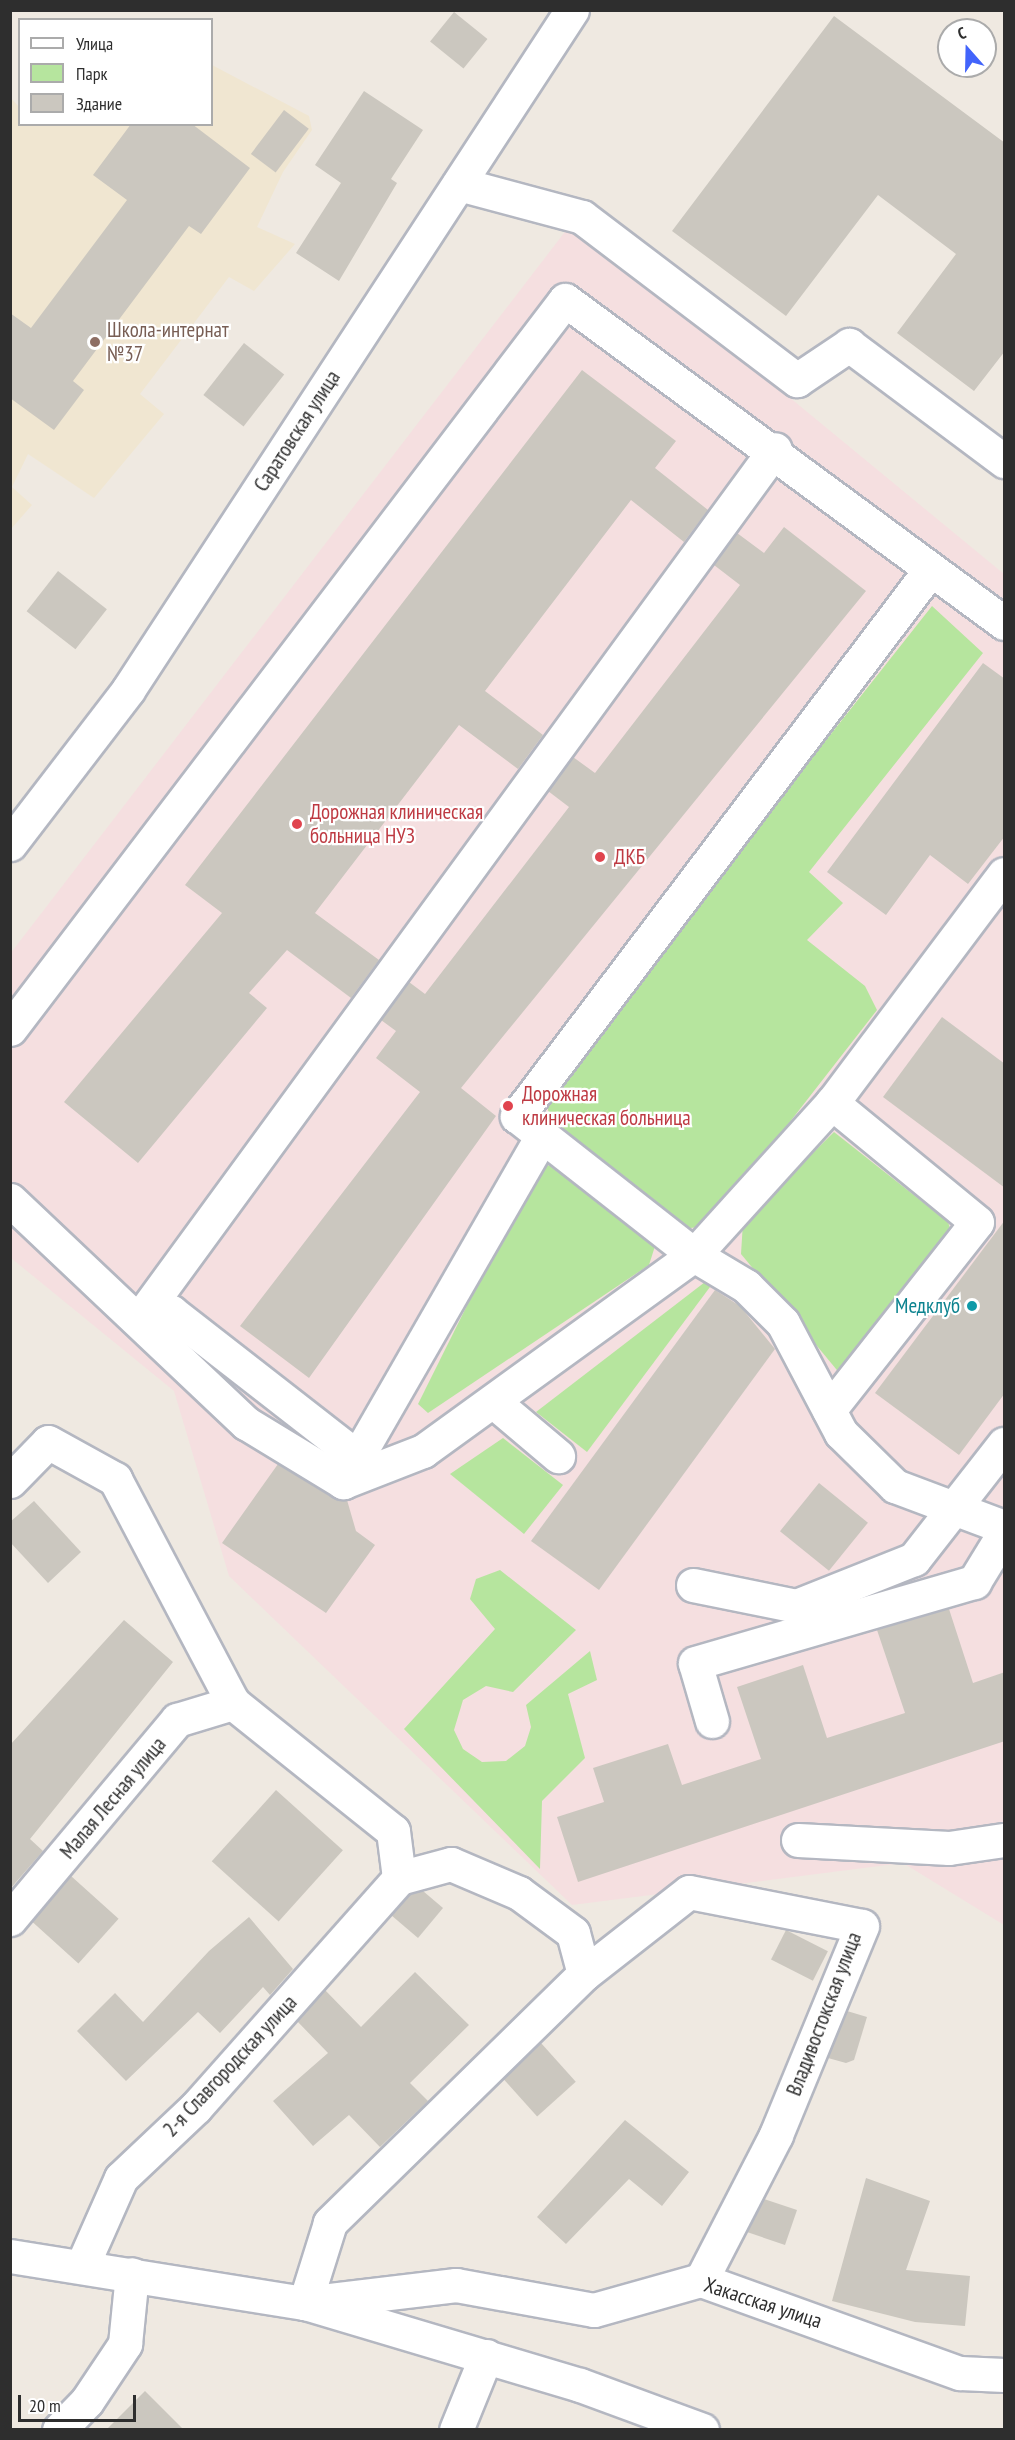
<!DOCTYPE html>
<html>
<head>
<meta charset="utf-8">
<style>
  body { margin:0 }
  #map { position:relative; width:1015px; height:2440px; overflow:hidden; background:#efe9e1; font-family:"PT Sans Narrow",sans-serif }
  div>[style] { position:absolute }
  [style*='--x'] { left:calc(var(--x)*1px); top:calc(var(--y)*1px); width:calc(var(--w)*1px); rotate:calc(var(--a)*1deg) }
  .education>* { inset:0; background:#f0e6d1 }
  .medical>* { inset:0; background:#f5dfe0 }
  .green>* { inset:0; background:#b6e59e }
  .building>* { inset:0; background:#cbc7bf; transform-origin:0 0 }
  .roads { filter:drop-shadow(2px 0 #b4b7c1) drop-shadow(-2px 0 #b4b7c1) drop-shadow(0 2px #b4b7c1) drop-shadow(0 -2px #b4b7c1) }
  .minor>* { height:33px; margin:-16.5px; padding:0 16.5px; transform-origin:16.5px; border-radius:16.5px; background:#fff }
  .dots>* { width:16px; height:16px; translate:-50% -50%; box-sizing:border-box; border:3px solid #fff; border-radius:50% }
  span { translate:-50% -50%; white-space:nowrap; text-align:center; line-height:1.15; -webkit-text-stroke:4.5px #fff; paint-order:stroke }
  .education-label { font-size:21px; color:#785e54 }
  .left { translate:0 -50%; text-align:left }
  .street-label { font-size:21px; color:#2e2e2e }
  .health-label { font-size:21px; color:#be3a42 }
  .culture-label { font-size:21px; color:#0d838f }
  .right { translate:-100% -50%; text-align:right }
  .frame { position:absolute; inset:0; border:12px solid #2e2e2e; pointer-events:none }
  .legend { position:absolute; left:18px; top:18px; width:195px; height:108px; box-sizing:border-box; background:#fff; border:2px solid #ababab; margin:0; padding:8px 10px; list-style:none; font-size:18px; color:#2e2e2e }
  .legend li { display:flex; align-items:center; gap:12px; height:30px }
  .legend b { width:30px; border:2px solid #ababab }
  .north { position:absolute; left:937px; top:18px; width:60px; height:60px; box-sizing:border-box; background:#fff; border:2px solid #ababab; border-radius:50%; rotate:340deg; font-size:16px; font-weight:700; line-height:24px; text-align:center; color:#2e2e2e }
  .north::after { content:''; display:block; margin:auto; width:21px; height:27px; background:#4264fb; clip-path:polygon(50% 0,100% 100%,50% 72%,0 100%) }
  .scale { position:absolute; left:18px; top:2395px; width:118px; height:27px; box-sizing:border-box; border:3px solid #2e2e2e; border-top:0; padding-left:8px; font-size:18px; line-height:21px; white-space:nowrap; color:#2e2e2e; -webkit-text-stroke:4px #fff; paint-order:stroke }
</style>
</head>
<body>
<div id="map">
  <div class="education">
    <div style="clip-path:polygon(212px 65px,309px 116px,312px 130px,283px 172px,257px 227px,295px 244px,254px 291px,229px 277px,140px 394px,164px 414px,94px 498px,28px 454px,12px 487px,32px 505px,11px 529px,10px 97px,19px 107px,20px 124px,212px 124px)"></div>
  </div>
  <div class="medical">
    <div style="clip-path:polygon(574px 220px,1004px 574px,1004px 1925px,903px 1863px,572px 1905px,229px 1576px,174px 1391px,11px 1258px,10px 954px)"></div>
  </div>
  <div class="green">
    <div style="clip-path:polygon(932px 606px,983px 653px,809px 872px,843px 903px,807px 940px,865px 986px,877px 1010px,709px 1226px,681px 1229px,552px 1128px,545px 1096px)"></div>
    <div style="clip-path:polygon(834px 1132px,948px 1222px,954px 1240px,841px 1375px,741px 1254px,743px 1222px)"></div>
    <div style="clip-path:polygon(559px 1164px,656px 1243px,649px 1265px,428px 1413px,418px 1404px,536px 1167px)"></div>
    <div style="clip-path:polygon(705px 1282px,710px 1287px,587px 1452px,536px 1412px)"></div>
    <div style="clip-path:polygon(503px 1438px,563px 1485px,524px 1534px,450px 1474px)"></div>
    <div style="clip-path:polygon(500px 1570px,576px 1630px,513px 1692px,486px 1686px,463px 1700px,454px 1730px,463px 1749px,482px 1762px,506px 1761px,525px 1746px,531px 1727px,526px 1705px,590px 1651px,597px 1680px,568px 1694px,585px 1758px,542px 1801px,540px 1869px,404px 1729px,495px 1629px,470px 1599px,476px 1579px)"></div>
  </div>
  <div class="building">
    <div style="left:454px;top:12px;width:43px;height:38px;rotate:39deg"></div>
    <div style="clip-path:polygon(834px 16px,1005px 143px,1005px 351px,974px 391px,897px 333px,956px 254px,878px 195px,786px 316px,672px 231px)"></div>
    <div style="clip-path:polygon(364px 91px,423px 130px,391px 179px,397px 183px,339px 281px,296px 253px,341px 183px,315px 165px)"></div>
    <div style="left:284px;top:110px;width:31px;height:55px;rotate:37deg"></div>
    <div style="clip-path:polygon(131px 124px,192px 124px,250px 168px,201px 234px,189px 226px,73px 381px,84px 390px,54px 430px,10px 398px,10px 313px,31px 328px,127px 200px,93px 175px)"></div>
    <div style="left:244px;top:343px;width:51px;height:66px;rotate:38deg"></div>
    <div style="clip-path:polygon(582px 370px,676px 441px,655px 468px,708px 510px,684px 542px,631px 500px,485px 691px,543px 735px,518px 769px,459px 725px,315px 913px,379px 960px,351px 998px,287px 950px,249px 993px,267px 1008px,138px 1163px,64px 1102px,222px 913px,185px 885px)"></div>
    <div style="clip-path:polygon(784px 527px,866px 591px,461px 1088px,496px 1116px,309px 1378px,240px 1326px,420px 1092px,376px 1058px,396px 1031px,381px 1020px,409px 982px,425px 994px,569px 807px,548px 791px,573px 757px,595px 773px,740px 585px,714px 565px,737px 533px,764px 553px)"></div>
    <div style="left:58px;top:571px;width:62px;height:51px;rotate:38deg"></div>
    <div style="clip-path:polygon(983px 663px,1005px 679px,1005px 836px,968px 884px,930px 855px,886px 915px,827px 872px)"></div>
    <div style="clip-path:polygon(942px 1017px,1005px 1064px,1005px 1188px,883px 1097px)"></div>
    <div style="clip-path:polygon(1005px 1220px,1005px 1393px,959px 1455px,875px 1393px)"></div>
    <div style="clip-path:polygon(715px 1290px,740px 1306px,775px 1349px,599px 1590px,531px 1541px)"></div>
    <div style="clip-path:polygon(278px 1464px,333px 1498px,347px 1500px,356px 1531px,375px 1545px,326px 1613px,222px 1543px)"></div>
    <div style="left:819px;top:1483px;width:63px;height:62px;rotate:39deg"></div>
    <div style="clip-path:polygon(34px 1501px,81px 1552px,48px 1583px,10px 1542px,10px 1522px)"></div>
    <div style="clip-path:polygon(949px 1609px,973px 1683px,1005px 1672px,1005px 1741px,578px 1882px,557px 1817px,604px 1802px,593px 1768px,668px 1744px,682px 1785px,761px 1759px,737px 1687px,803px 1665px,827px 1738px,905px 1713px,877px 1630px)"></div>
    <div style="clip-path:polygon(124px 1620px,173px 1662px,30px 1839px,43px 1851px,10px 1889px,10px 1745px)"></div>
    <div style="left:276px;top:1790px;width:90px;height:96px;rotate:42deg"></div>
    <div style="left:71px;top:1876px;width:64px;height:60px;rotate:42deg"></div>
    <div style="clip-path:polygon(423px 1891px,443px 1908px,418px 1938px,391px 1915px,409px 1895px)"></div>
    <div style="clip-path:polygon(249px 1917px,293px 1969px,270px 1995px,263px 1987px,220px 2033px,198px 2012px,126px 2081px,77px 2031px,115px 1993px,143px 2022px,209px 1951px)"></div>
    <div style="left:786px;top:1930px;width:47px;height:33px;rotate:27deg"></div>
    <div style="clip-path:polygon(415px 1972px,469px 2025px,410px 2083px,428px 2101px,380px 2147px,349px 2115px,313px 2146px,273px 2101px,328px 2053px,297px 2021px,325px 1990px,361px 2027px)"></div>
    <div style="clip-path:polygon(847px 2011px,867px 2017px,854px 2060px,846px 2063px,828px 2058px)"></div>
    <div style="left:541px;top:2043px;width:52px;height:52px;rotate:48deg"></div>
    <div style="clip-path:polygon(625px 2120px,689px 2172px,662px 2206px,629px 2179px,566px 2244px,537px 2217px)"></div>
    <div style="clip-path:polygon(866px 2178px,930px 2201px,906px 2270px,970px 2276px,965px 2326px,915px 2322px,832px 2301px)"></div>
    <div style="clip-path:polygon(764px 2199px,797px 2210px,785px 2245px,747px 2232px)"></div>
    <div style="clip-path:polygon(145px 2391px,184px 2430px,106px 2430px)"></div>
  </div>
  <div class="roads">
    <div class="minor">
      <div style="--x:459;--y:184;--w:127;--a:15"></div>
      <div style="--x:582;--y:217;--w:270;--a:37.2"></div>
      <div style="--x:797;--y:380;--w:63;--a:-33.9"></div>
      <div style="--x:849;--y:345;--w:194;--a:36.8"></div>
      <div style="--x:930;--y:570;--w:685;--a:127.1"></div>
      <div style="--x:517;--y:1116;--w:225;--a:38.1"></div>
      <div style="--x:694;--y:1255;--w:61;--a:30.8"></div>
      <div style="--x:746;--y:1286;--w:52;--a:45"></div>
      <div style="--x:783;--y:1323;--w:124;--a:62.2"></div>
      <div style="--x:841;--y:1433;--w:76;--a:44.5"></div>
      <div style="--x:895;--y:1486;--w:116;--a:20.6"></div>
      <div style="--x:10;--y:844;--w:194;--a:-52.5"></div>
      <div style="--x:128;--y:690;--w:812;--a:-56.86"></div>
      <div style="--x:10;--y:1029;--w:916;--a:-52.72"></div>
      <div style="--x:565;--y:300;--w:545;--a:36.34"></div>
      <div style="--x:10;--y:1200;--w:325;--a:43.4"></div>
      <div style="--x:246;--y:1423;--w:114;--a:31.3"></div>
      <div style="--x:343;--y:1482;--w:86;--a:-21.2"></div>
      <div style="--x:423;--y:1451;--w:334;--a:-35.9"></div>
      <div style="--x:694;--y:1255;--w:205;--a:-47.8"></div>
      <div style="--x:832;--y:1103;--w:286;--a:-53.1"></div>
      <div style="--x:140;--y:1318;--w:1076;--a:-53.84"></div>
      <div style="--x:140;--y:1318;--w:32;--a:-11"></div>
      <div style="--x:171;--y:1312;--w:239;--a:37.9"></div>
      <div style="--x:494;--y:1402;--w:84;--a:40.2"></div>
      <div style="--x:829;--y:1410;--w:239;--a:-51.8"></div>
      <div style="--x:977;--y:1222;--w:188;--a:-140.6"></div>
      <div style="--x:10;--y:1481;--w:54;--a:-45.7"></div>
      <div style="--x:48;--y:1442;--w:77;--a:28.9"></div>
      <div style="--x:115;--y:1479;--w:253;--a:62.2"></div>
      <div style="--x:233;--y:1703;--w:205;--a:38.7"></div>
      <div style="--x:393;--y:1831;--w:47;--a:82.7"></div>
      <div style="--x:343;--y:1482;--w:397;--a:-60.1"></div>
      <div style="--x:693;--y:1585;--w:105;--a:11.5"></div>
      <div style="--x:796;--y:1606;--w:127;--a:-21.7"></div>
      <div style="--x:914;--y:1559;--w:146;--a:-52"></div>
      <div style="--x:712;--y:1721;--w:60;--a:-106.3"></div>
      <div style="--x:695;--y:1663;--w:291;--a:-16.2"></div>
      <div style="--x:974;--y:1582;--w:57;--a:-58.5"></div>
      <div style="--x:798;--y:1840;--w:151;--a:3"></div>
      <div style="--x:949;--y:1848;--w:56;--a:-8.3"></div>
      <div style="--x:399;--y:1878;--w:54;--a:-15.1"></div>
      <div style="--x:451;--y:1864;--w:74;--a:23.1"></div>
      <div style="--x:519;--y:1893;--w:67;--a:36.5"></div>
      <div style="--x:573;--y:1933;--w:42;--a:75"></div>
      <div style="--x:584;--y:1974;--w:356;--a:135.6"></div>
      <div style="--x:330;--y:2223;--w:84;--a:107.4"></div>
      <div style="--x:305;--y:2303;--w:152;--a:-6.8"></div>
      <div style="--x:456;--y:2285;--w:140;--a:10.3"></div>
      <div style="--x:594;--y:2310;--w:111;--a:-15.7"></div>
      <div style="--x:701;--y:2280;--w:275;--a:19.8"></div>
      <div style="--x:960;--y:2373;--w:44;--a:2.6"></div>
      <div style="--x:10;--y:1919;--w:260;--a:-50"></div>
      <div style="--x:177;--y:1720;--w:59;--a:-16.9"></div>
      <div style="--x:584;--y:1974;--w:133;--a:-38"></div>
      <div style="--x:689;--y:1892;--w:176;--a:11.1"></div>
      <div style="--x:862;--y:1926;--w:226;--a:112.4"></div>
      <div style="--x:776;--y:2135;--w:163;--a:117.3"></div>
      <div style="--x:10;--y:2256;--w:299;--a:9.1"></div>
      <div style="--x:305;--y:2303;--w:287;--a:16.6"></div>
      <div style="--x:580;--y:2385;--w:130;--a:20.2"></div>
      <div style="--x:82;--y:2266;--w:96;--a:-66.1"></div>
      <div style="--x:121;--y:2178;--w:103;--a:-43.4"></div>
      <div style="--x:196;--y:2107;--w:306;--a:-48.4"></div>
      <div style="--x:59;--y:2430;--w:40;--a:-46"></div>
      <div style="--x:87;--y:2401;--w:69;--a:-56.3"></div>
      <div style="--x:125;--y:2344;--w:70;--a:-84.3"></div>
      <div style="--x:456;--y:2430;--w:80;--a:-67.9"></div>
    </div>
  </div>
  <div class="dots">
    <div style="left:95px;top:342px;background:#8d6e63"></div>
    <div style="left:297px;top:824px;background:#e0444e"></div>
    <div style="left:600px;top:857px;background:#e0444e"></div>
    <div style="left:508px;top:1106px;background:#e0444e"></div>
    <div style="left:972px;top:1306px;background:#0f9aa8"></div>
  </div>
  <div class="education-label">
    <span class="left" style="left:107px;top:342px">Школа-интернат<br>№37</span>
  </div>
  <div class="street-label">
    <span style="left:297px;top:431px;rotate:-57deg">Саратовская улица</span>
    <span style="left:113px;top:1798px;rotate:-50deg">Малая Лесная улица</span>
    <span style="left:824px;top:2014px;rotate:-69deg">Владивостокская улица</span>
    <span style="left:230px;top:2066px;rotate:-47deg">2-я Славгородская улица</span>
    <span style="left:763px;top:2303px;rotate:18deg">Хакасская улица</span>
  </div>
  <div class="health-label">
    <span class="left" style="left:310px;top:824px">Дорожная клиническая<br>больница НУЗ</span>
    <span class="left" style="left:614px;top:857px">ДКБ</span>
    <span class="left" style="left:522px;top:1106px">Дорожная<br>клиническая больница</span>
  </div>
  <div class="culture-label">
    <span class="right" style="left:960px;top:1306px">Медклуб</span>
  </div>
  <div class="frame"></div>
  <ul class="legend">
  <li><b style="height:8px;background:#fff"></b>Улица</li>
  <li><b style="height:16px;background:#b6e59e"></b>Парк</li>
  <li><b style="height:16px;background:#cbc7bf"></b>Здание</li>
  </ul>
  <div class="north">С</div>
  <div class="scale">20 m</div>
</div>
</body>
</html>
